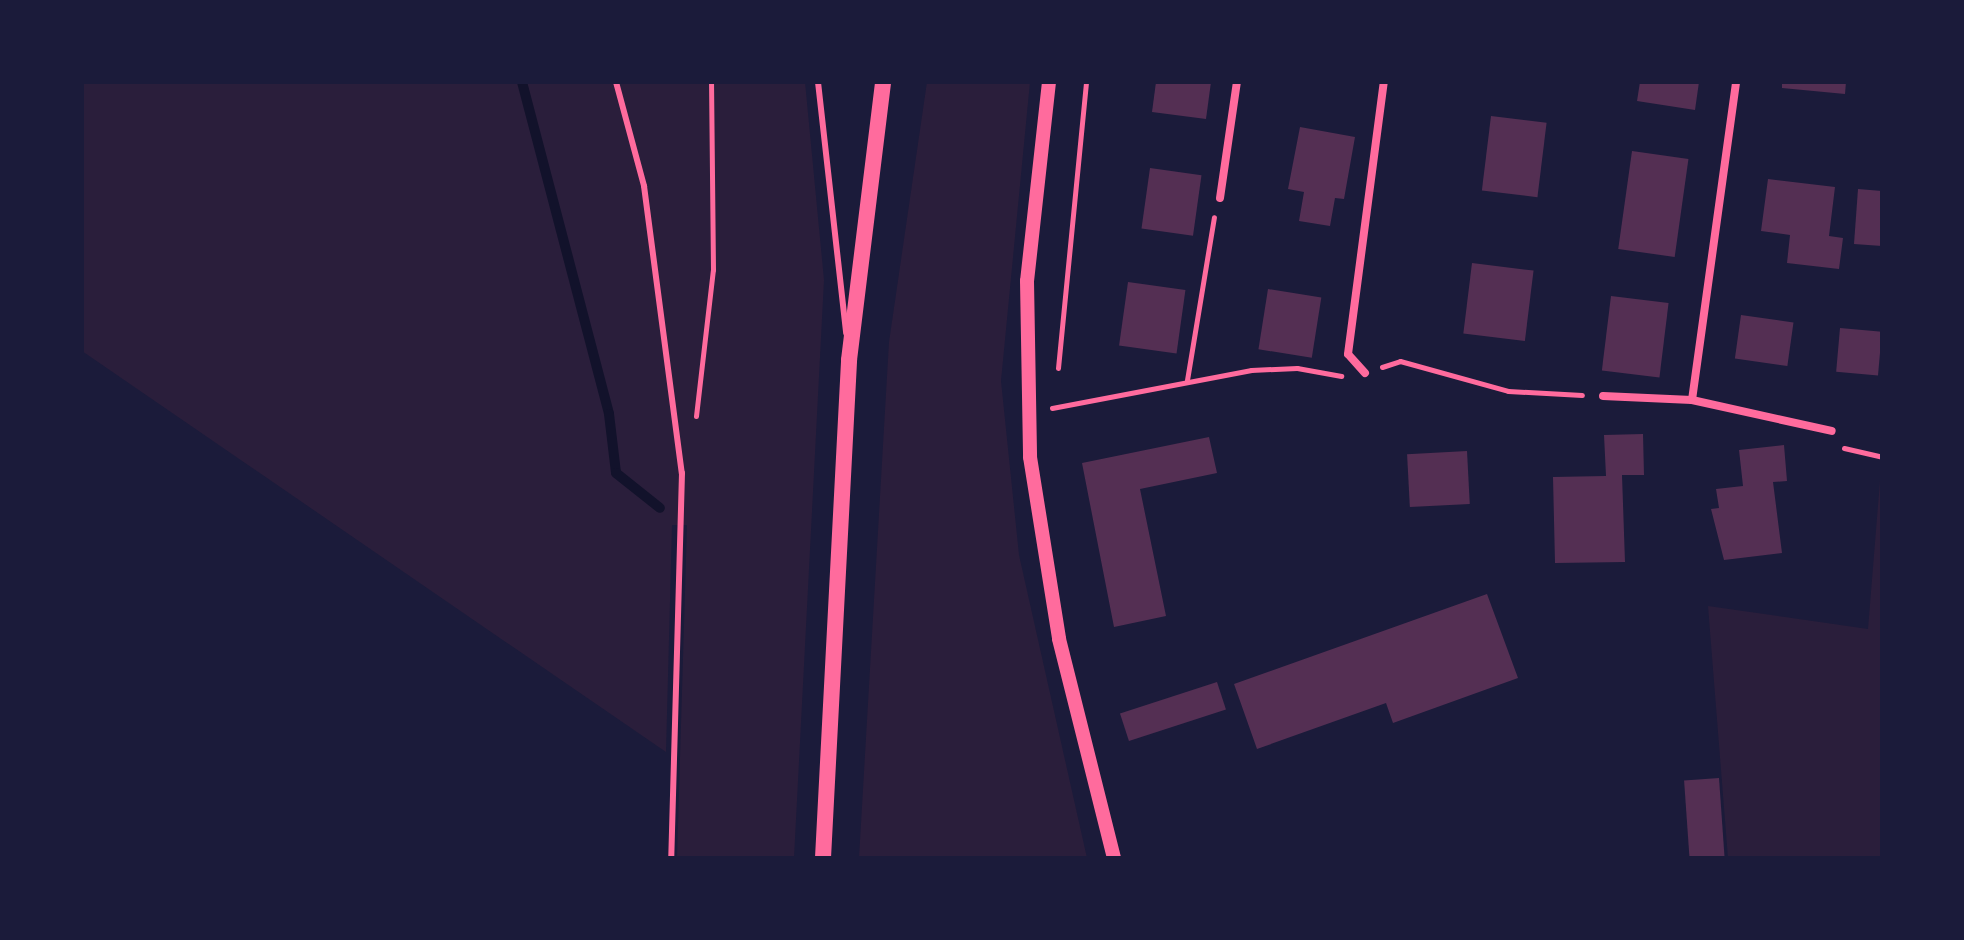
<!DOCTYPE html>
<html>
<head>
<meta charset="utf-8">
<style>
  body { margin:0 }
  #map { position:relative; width:1964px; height:940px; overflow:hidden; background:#1b1b3a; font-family:Manrope,sans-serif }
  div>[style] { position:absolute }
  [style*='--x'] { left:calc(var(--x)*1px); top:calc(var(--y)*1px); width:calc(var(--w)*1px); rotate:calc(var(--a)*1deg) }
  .green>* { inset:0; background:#2a1e3b }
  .stream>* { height:10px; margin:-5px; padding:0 5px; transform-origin:5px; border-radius:5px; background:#12122b }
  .building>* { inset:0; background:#542f53; transform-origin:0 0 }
  .path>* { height:5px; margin:-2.5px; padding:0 2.5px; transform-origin:2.5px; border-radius:2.5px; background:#ff6b9d }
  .service>* { height:6px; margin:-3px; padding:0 3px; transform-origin:3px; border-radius:3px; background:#ff6b9d }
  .minor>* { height:8px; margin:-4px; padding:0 4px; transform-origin:4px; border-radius:4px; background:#ff6b9d }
  .tertiary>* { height:14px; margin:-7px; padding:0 7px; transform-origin:7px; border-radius:7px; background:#ff6b9d }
  .secondary>* { height:16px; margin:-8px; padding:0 8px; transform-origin:8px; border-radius:8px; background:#ff6b9d }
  span { translate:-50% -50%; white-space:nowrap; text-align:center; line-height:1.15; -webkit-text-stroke:8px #1b1b3a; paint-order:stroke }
  .frame { position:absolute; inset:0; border:84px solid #1b1b3a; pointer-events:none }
</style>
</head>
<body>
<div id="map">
  <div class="green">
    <div style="clip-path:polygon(82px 82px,805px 82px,824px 280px,794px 858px,677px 858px,687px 525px,672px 525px,666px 752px,82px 351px)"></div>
    <div style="clip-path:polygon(927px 82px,1030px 82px,1001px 381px,1019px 555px,1087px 858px,859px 858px,889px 342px)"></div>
    <div style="clip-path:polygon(1882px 456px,1882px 858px,1728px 858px,1708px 606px,1868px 629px)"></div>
  </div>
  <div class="stream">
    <div style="--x:522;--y:82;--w:343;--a:75.3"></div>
    <div style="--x:609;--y:414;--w:59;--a:83.2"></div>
    <div style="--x:616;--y:473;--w:56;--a:38.5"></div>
  </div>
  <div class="building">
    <div style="clip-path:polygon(1156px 82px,1211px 82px,1206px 119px,1152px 112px)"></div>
    <div style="clip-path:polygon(1640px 82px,1699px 82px,1695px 110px,1637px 101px)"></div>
    <div style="clip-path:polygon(1782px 82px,1846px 82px,1845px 94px,1782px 88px)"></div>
    <div style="left:1491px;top:116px;width:56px;height:75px;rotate:7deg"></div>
    <div style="clip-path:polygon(1300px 127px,1355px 137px,1344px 199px,1335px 198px,1330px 226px,1299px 221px,1304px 192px,1288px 189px)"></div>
    <div style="left:1632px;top:151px;width:57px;height:99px;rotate:8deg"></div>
    <div style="left:1150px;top:168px;width:52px;height:61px;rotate:8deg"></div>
    <div style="clip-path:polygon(1768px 179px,1835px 187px,1829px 236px,1843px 238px,1839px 269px,1787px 263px,1790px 235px,1761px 231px)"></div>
    <div style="clip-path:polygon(1858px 189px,1882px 191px,1882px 246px,1854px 244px)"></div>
    <div style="left:1472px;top:263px;width:62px;height:71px;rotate:7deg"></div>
    <div style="left:1128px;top:282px;width:58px;height:64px;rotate:8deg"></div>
    <div style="left:1268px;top:289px;width:54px;height:61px;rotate:9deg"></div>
    <div style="left:1611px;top:296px;width:58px;height:75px;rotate:7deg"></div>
    <div style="left:1741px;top:315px;width:53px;height:44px;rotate:8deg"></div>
    <div style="left:1840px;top:328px;width:42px;height:44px;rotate:5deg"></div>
    <div style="clip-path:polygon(1643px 434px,1644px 475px,1622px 475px,1625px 562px,1555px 563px,1553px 477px,1606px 476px,1604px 435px)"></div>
    <div style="clip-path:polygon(1209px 437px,1217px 473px,1140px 489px,1166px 616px,1114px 627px,1082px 463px)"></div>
    <div style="clip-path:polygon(1784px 445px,1787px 481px,1773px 482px,1782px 553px,1724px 560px,1711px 509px,1719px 508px,1716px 489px,1743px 486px,1739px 450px)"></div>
    <div style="left:1467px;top:451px;width:53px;height:60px;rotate:87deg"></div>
    <div style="clip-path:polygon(1487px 594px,1518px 678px,1393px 723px,1386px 703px,1257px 749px,1234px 684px)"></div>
    <div style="left:1217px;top:682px;width:29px;height:102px;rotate:72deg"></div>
    <div style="left:1719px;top:778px;width:80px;height:35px;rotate:86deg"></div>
  </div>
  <div class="path">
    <div style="--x:1382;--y:367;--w:19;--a:-18"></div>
    <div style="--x:1400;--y:361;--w:112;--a:15.5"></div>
    <div style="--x:1508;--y:391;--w:74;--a:3.1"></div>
    <div style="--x:1058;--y:368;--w:287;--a:-84.4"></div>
    <div style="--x:1187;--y:380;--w:165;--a:-80.6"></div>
    <div style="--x:1052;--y:408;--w:203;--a:-10.8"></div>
    <div style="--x:1251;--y:370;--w:46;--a:-2.5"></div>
    <div style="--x:1297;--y:368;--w:45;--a:10.3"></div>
    <div style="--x:696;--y:416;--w:147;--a:-83.4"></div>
    <div style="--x:713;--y:270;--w:188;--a:-90.6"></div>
    <div style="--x:1844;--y:448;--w:39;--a:13"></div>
  </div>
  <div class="service">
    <div style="--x:616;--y:82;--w:108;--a:74.9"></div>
    <div style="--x:644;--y:186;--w:290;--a:82.5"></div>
    <div style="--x:682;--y:473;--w:385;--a:91.6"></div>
    <div style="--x:818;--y:82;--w:253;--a:83.6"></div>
  </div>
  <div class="minor">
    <div style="--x:1220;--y:198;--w:117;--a:-81.7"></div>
    <div style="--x:1365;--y:373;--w:25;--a:-132"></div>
    <div style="--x:1348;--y:354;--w:274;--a:-82.5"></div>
    <div style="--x:1603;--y:396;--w:89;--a:2.6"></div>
    <div style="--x:1692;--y:400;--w:143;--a:12.5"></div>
    <div style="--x:1692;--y:400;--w:321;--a:-82.1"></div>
  </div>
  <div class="tertiary">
    <div style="--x:1049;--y:82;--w:200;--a:96.3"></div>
    <div style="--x:1027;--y:281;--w:176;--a:89"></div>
    <div style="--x:1030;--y:457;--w:184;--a:80.9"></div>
    <div style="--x:1059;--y:639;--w:226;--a:75.9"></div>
  </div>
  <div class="secondary">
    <div style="--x:823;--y:858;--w:499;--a:-87"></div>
    <div style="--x:849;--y:360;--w:280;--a:-83"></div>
  </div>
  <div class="frame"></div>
</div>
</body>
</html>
